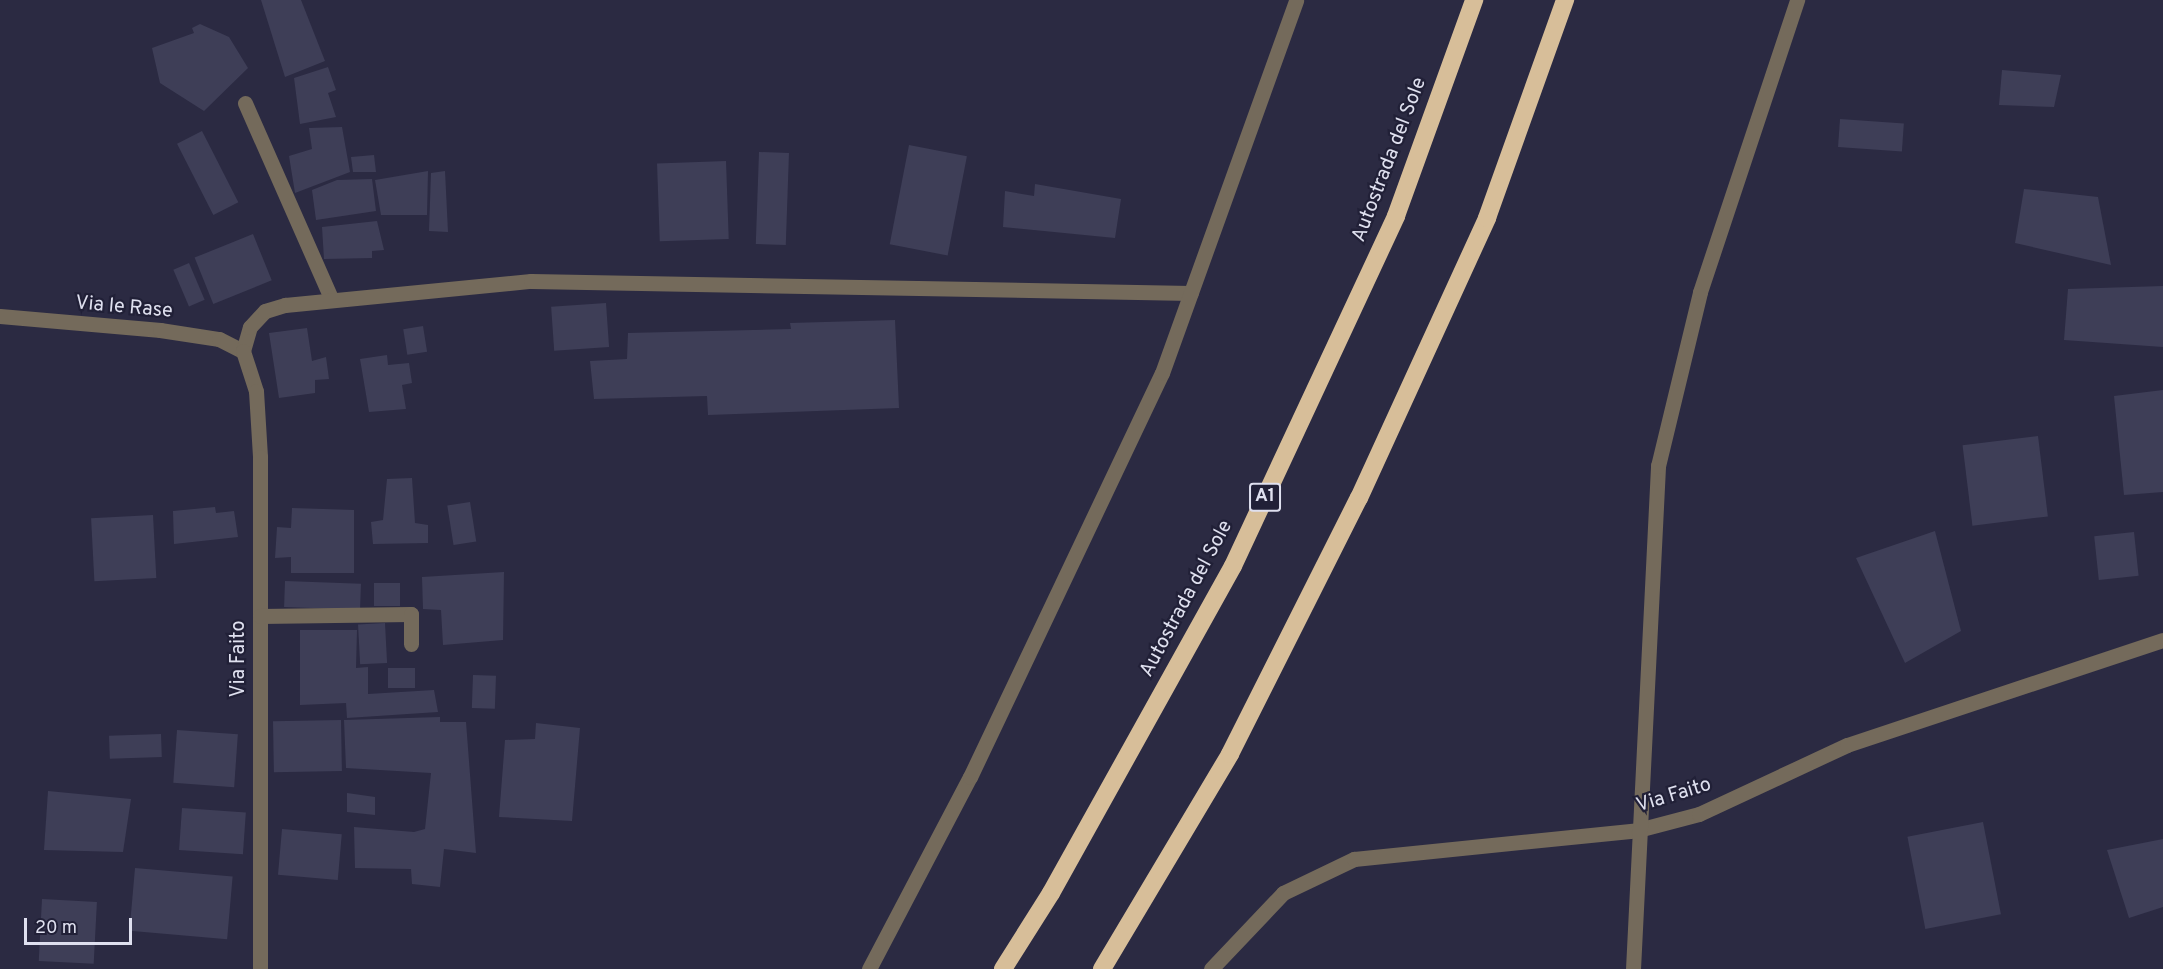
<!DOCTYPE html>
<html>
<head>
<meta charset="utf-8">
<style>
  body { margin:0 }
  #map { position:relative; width:2163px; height:969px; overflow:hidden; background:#2b2a42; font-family:Overpass,sans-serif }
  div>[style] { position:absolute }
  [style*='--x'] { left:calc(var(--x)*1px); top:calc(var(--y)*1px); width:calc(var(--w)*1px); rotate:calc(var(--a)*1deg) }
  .building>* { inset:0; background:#3e3e57; transform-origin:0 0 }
  .minor>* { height:15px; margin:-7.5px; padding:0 7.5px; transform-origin:7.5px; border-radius:7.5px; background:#746a5b }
  .highway>* { height:18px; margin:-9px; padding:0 9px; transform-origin:9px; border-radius:9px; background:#d7be99 }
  span { translate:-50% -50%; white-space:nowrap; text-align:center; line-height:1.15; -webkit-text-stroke:4.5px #212037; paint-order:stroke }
  .shield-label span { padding:2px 4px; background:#212037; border:2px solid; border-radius:4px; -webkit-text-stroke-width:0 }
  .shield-label { font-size:18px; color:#dfe0ef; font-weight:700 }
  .street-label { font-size:20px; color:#dfe0ef }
  .scale { position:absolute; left:24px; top:918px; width:108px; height:27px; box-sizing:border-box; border:3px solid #dfe0ef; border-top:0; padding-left:8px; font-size:18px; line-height:21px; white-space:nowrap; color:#dfe0ef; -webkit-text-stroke:4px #212037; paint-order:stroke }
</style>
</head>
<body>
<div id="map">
  <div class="building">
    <div style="clip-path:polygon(261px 0,301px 0,325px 61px,285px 77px)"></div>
    <div style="clip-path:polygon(200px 24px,229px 37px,248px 68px,204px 111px,160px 83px,152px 48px,194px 33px,192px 28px)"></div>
    <div style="clip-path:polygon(328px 67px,336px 90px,328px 93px,336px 117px,300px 124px,294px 78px)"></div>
    <div style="clip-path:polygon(2002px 70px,2061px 75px,2054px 107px,1999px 105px)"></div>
    <div style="left:1840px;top:119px;width:64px;height:28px;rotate:4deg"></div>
    <div style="clip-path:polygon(342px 127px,350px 172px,295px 193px,289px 156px,312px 149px,309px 128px)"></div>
    <div style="left:202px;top:131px;width:80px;height:28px;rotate:63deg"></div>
    <div style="left:909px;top:145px;width:59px;height:101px;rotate:11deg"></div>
    <div style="left:759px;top:152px;width:30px;height:92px;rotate:2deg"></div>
    <div style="clip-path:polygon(374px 155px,376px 172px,353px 172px,351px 157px)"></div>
    <div style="left:726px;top:161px;width:78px;height:69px;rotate:88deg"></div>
    <div style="clip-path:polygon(428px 171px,427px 215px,381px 215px,375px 180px)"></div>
    <div style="clip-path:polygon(445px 171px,448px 232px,429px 231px,431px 173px)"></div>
    <div style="clip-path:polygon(372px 179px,376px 211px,316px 220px,312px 190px,337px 180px)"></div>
    <div style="clip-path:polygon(1035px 184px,1121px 199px,1115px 238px,1003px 227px,1005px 191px,1034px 196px)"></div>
    <div style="clip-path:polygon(2024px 189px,2098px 197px,2111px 265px,2015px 243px)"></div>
    <div style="clip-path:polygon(377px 221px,384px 250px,372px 251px,372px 258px,324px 259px,322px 227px)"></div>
    <div style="left:253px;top:234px;width:50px;height:63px;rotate:68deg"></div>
    <div style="left:189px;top:263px;width:40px;height:17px;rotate:67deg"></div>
    <div style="clip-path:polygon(2163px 286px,2163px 347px,2064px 340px,2068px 289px)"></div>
    <div style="left:606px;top:303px;width:44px;height:55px;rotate:86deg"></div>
    <div style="clip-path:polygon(895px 320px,899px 408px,708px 415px,707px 396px,594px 399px,590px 361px,627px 359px,628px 333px,791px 329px,790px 323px)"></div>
    <div style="left:423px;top:326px;width:26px;height:20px;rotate:81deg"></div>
    <div style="clip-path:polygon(307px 328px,312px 361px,326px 357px,329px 379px,315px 380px,315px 393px,279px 398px,269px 333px)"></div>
    <div style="clip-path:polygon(387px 355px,388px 365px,409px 363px,412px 383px,402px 385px,406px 409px,369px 412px,360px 359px)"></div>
    <div style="clip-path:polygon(2163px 390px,2163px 492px,2124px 495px,2114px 396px)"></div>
    <div style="left:2038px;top:436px;width:81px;height:76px;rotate:83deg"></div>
    <div style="clip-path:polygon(412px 478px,415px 523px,428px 525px,428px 543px,373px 544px,371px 522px,383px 520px,387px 479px)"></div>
    <div style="left:470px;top:502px;width:40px;height:23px;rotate:81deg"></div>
    <div style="clip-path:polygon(215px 507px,216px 513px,234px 511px,238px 537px,174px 544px,173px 511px)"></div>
    <div style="clip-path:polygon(292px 508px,354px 510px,354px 573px,291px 573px,291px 557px,275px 558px,277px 527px,291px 528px)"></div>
    <div style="left:153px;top:515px;width:63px;height:62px;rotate:87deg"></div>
    <div style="clip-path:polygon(1935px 531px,1961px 631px,1905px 663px,1856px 558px)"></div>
    <div style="left:2134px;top:532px;width:44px;height:40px;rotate:84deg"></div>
    <div style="clip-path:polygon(504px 572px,503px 640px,443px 645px,441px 610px,423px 609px,422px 577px)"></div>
    <div style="left:285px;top:581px;width:76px;height:26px;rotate:2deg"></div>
    <div style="left:400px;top:583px;width:23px;height:26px;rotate:90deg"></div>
    <div style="left:385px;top:623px;width:40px;height:27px;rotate:87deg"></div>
    <div style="clip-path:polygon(300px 630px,357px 630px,356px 668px,368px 667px,368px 694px,434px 690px,438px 712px,347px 718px,346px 703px,300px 705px)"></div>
    <div style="left:415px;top:668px;width:20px;height:27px;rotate:90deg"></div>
    <div style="left:473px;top:675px;width:23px;height:33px;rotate:2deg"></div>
    <div style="clip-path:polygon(440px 717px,440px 722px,466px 722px,476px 853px,444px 849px,440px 887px,412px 884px,411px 869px,355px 868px,354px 827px,414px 832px,425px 829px,431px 773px,346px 768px,344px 720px)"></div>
    <div style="left:341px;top:720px;width:51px;height:68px;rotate:89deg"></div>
    <div style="clip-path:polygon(536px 723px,580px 728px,572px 821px,499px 817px,505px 740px,535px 739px)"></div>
    <div style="left:177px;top:730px;width:61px;height:53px;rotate:4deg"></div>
    <div style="left:161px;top:734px;width:23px;height:52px;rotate:88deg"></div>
    <div style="clip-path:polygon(48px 791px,131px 799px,123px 852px,44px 850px)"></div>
    <div style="clip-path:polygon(347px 793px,375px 797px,375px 815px,347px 812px)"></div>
    <div style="left:182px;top:808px;width:64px;height:42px;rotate:4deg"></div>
    <div style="left:1983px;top:822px;width:94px;height:77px;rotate:79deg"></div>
    <div style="left:282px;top:829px;width:60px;height:46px;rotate:5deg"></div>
    <div style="clip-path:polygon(2163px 839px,2163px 907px,2129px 918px,2107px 850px)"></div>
    <div style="left:135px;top:868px;width:98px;height:63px;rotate:5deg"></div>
    <div style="left:42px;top:899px;width:55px;height:62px;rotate:3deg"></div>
  </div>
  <div class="minor">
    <div style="--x:245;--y:103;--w:215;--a:66.2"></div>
    <div style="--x:0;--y:316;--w:161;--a:5"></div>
    <div style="--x:160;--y:330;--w:60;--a:8.7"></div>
    <div style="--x:219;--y:339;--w:27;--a:27"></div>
    <div style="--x:243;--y:351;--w:25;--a:-74"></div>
    <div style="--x:250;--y:327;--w:22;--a:-47"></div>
    <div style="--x:265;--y:311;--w:21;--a:-17"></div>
    <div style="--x:285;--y:305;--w:247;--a:-5.6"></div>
    <div style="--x:531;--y:281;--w:660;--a:1.04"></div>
    <div style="--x:243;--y:351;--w:42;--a:72"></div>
    <div style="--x:256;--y:391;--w:66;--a:86.5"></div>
    <div style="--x:260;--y:457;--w:512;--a:90"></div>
    <div style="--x:260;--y:616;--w:151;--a:-0.8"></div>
    <div style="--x:411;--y:614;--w:30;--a:90"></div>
    <div style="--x:869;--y:969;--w:217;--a:-62.3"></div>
    <div style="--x:970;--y:777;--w:447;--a:-64.6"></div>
    <div style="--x:1162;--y:373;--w:396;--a:-70.2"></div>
    <div style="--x:1211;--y:969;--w:105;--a:-46.5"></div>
    <div style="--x:1283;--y:893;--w:79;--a:-25.6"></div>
    <div style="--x:1354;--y:859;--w:285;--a:-5.8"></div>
    <div style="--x:1638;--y:830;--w:63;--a:-14.7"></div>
    <div style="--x:1699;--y:814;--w:163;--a:-25"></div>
    <div style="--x:1847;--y:745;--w:333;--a:-18.4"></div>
    <div style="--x:1633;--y:969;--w:504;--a:-87.15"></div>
    <div style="--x:1658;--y:466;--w:179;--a:-76.4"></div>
    <div style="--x:1700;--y:292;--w:308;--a:-71.6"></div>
  </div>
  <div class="highway">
    <div style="--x:1003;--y:969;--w:90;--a:-57.7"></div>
    <div style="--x:1051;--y:893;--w:374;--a:-60.9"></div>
    <div style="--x:1233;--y:566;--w:386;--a:-65"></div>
    <div style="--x:1396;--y:216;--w:230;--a:-70.1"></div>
    <div style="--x:1102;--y:969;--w:250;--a:-59.2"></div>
    <div style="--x:1230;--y:754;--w:287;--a:-63.3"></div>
    <div style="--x:1359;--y:498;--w:308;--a:-65.4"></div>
    <div style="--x:1487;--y:218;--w:232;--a:-70.3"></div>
  </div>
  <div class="shield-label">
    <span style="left:1265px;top:497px">A1</span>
  </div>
  <div class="street-label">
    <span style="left:1390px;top:160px;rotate:-69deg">Autostrada del Sole</span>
    <span style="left:124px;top:308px;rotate:5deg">Via le Rase</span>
    <span style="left:1187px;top:599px;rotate:-62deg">Autostrada del Sole</span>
    <span style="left:239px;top:659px;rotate:-90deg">Via Faito</span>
    <span style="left:1674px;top:796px;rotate:-17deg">Via Faito</span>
  </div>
  <div class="scale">20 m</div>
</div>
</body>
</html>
